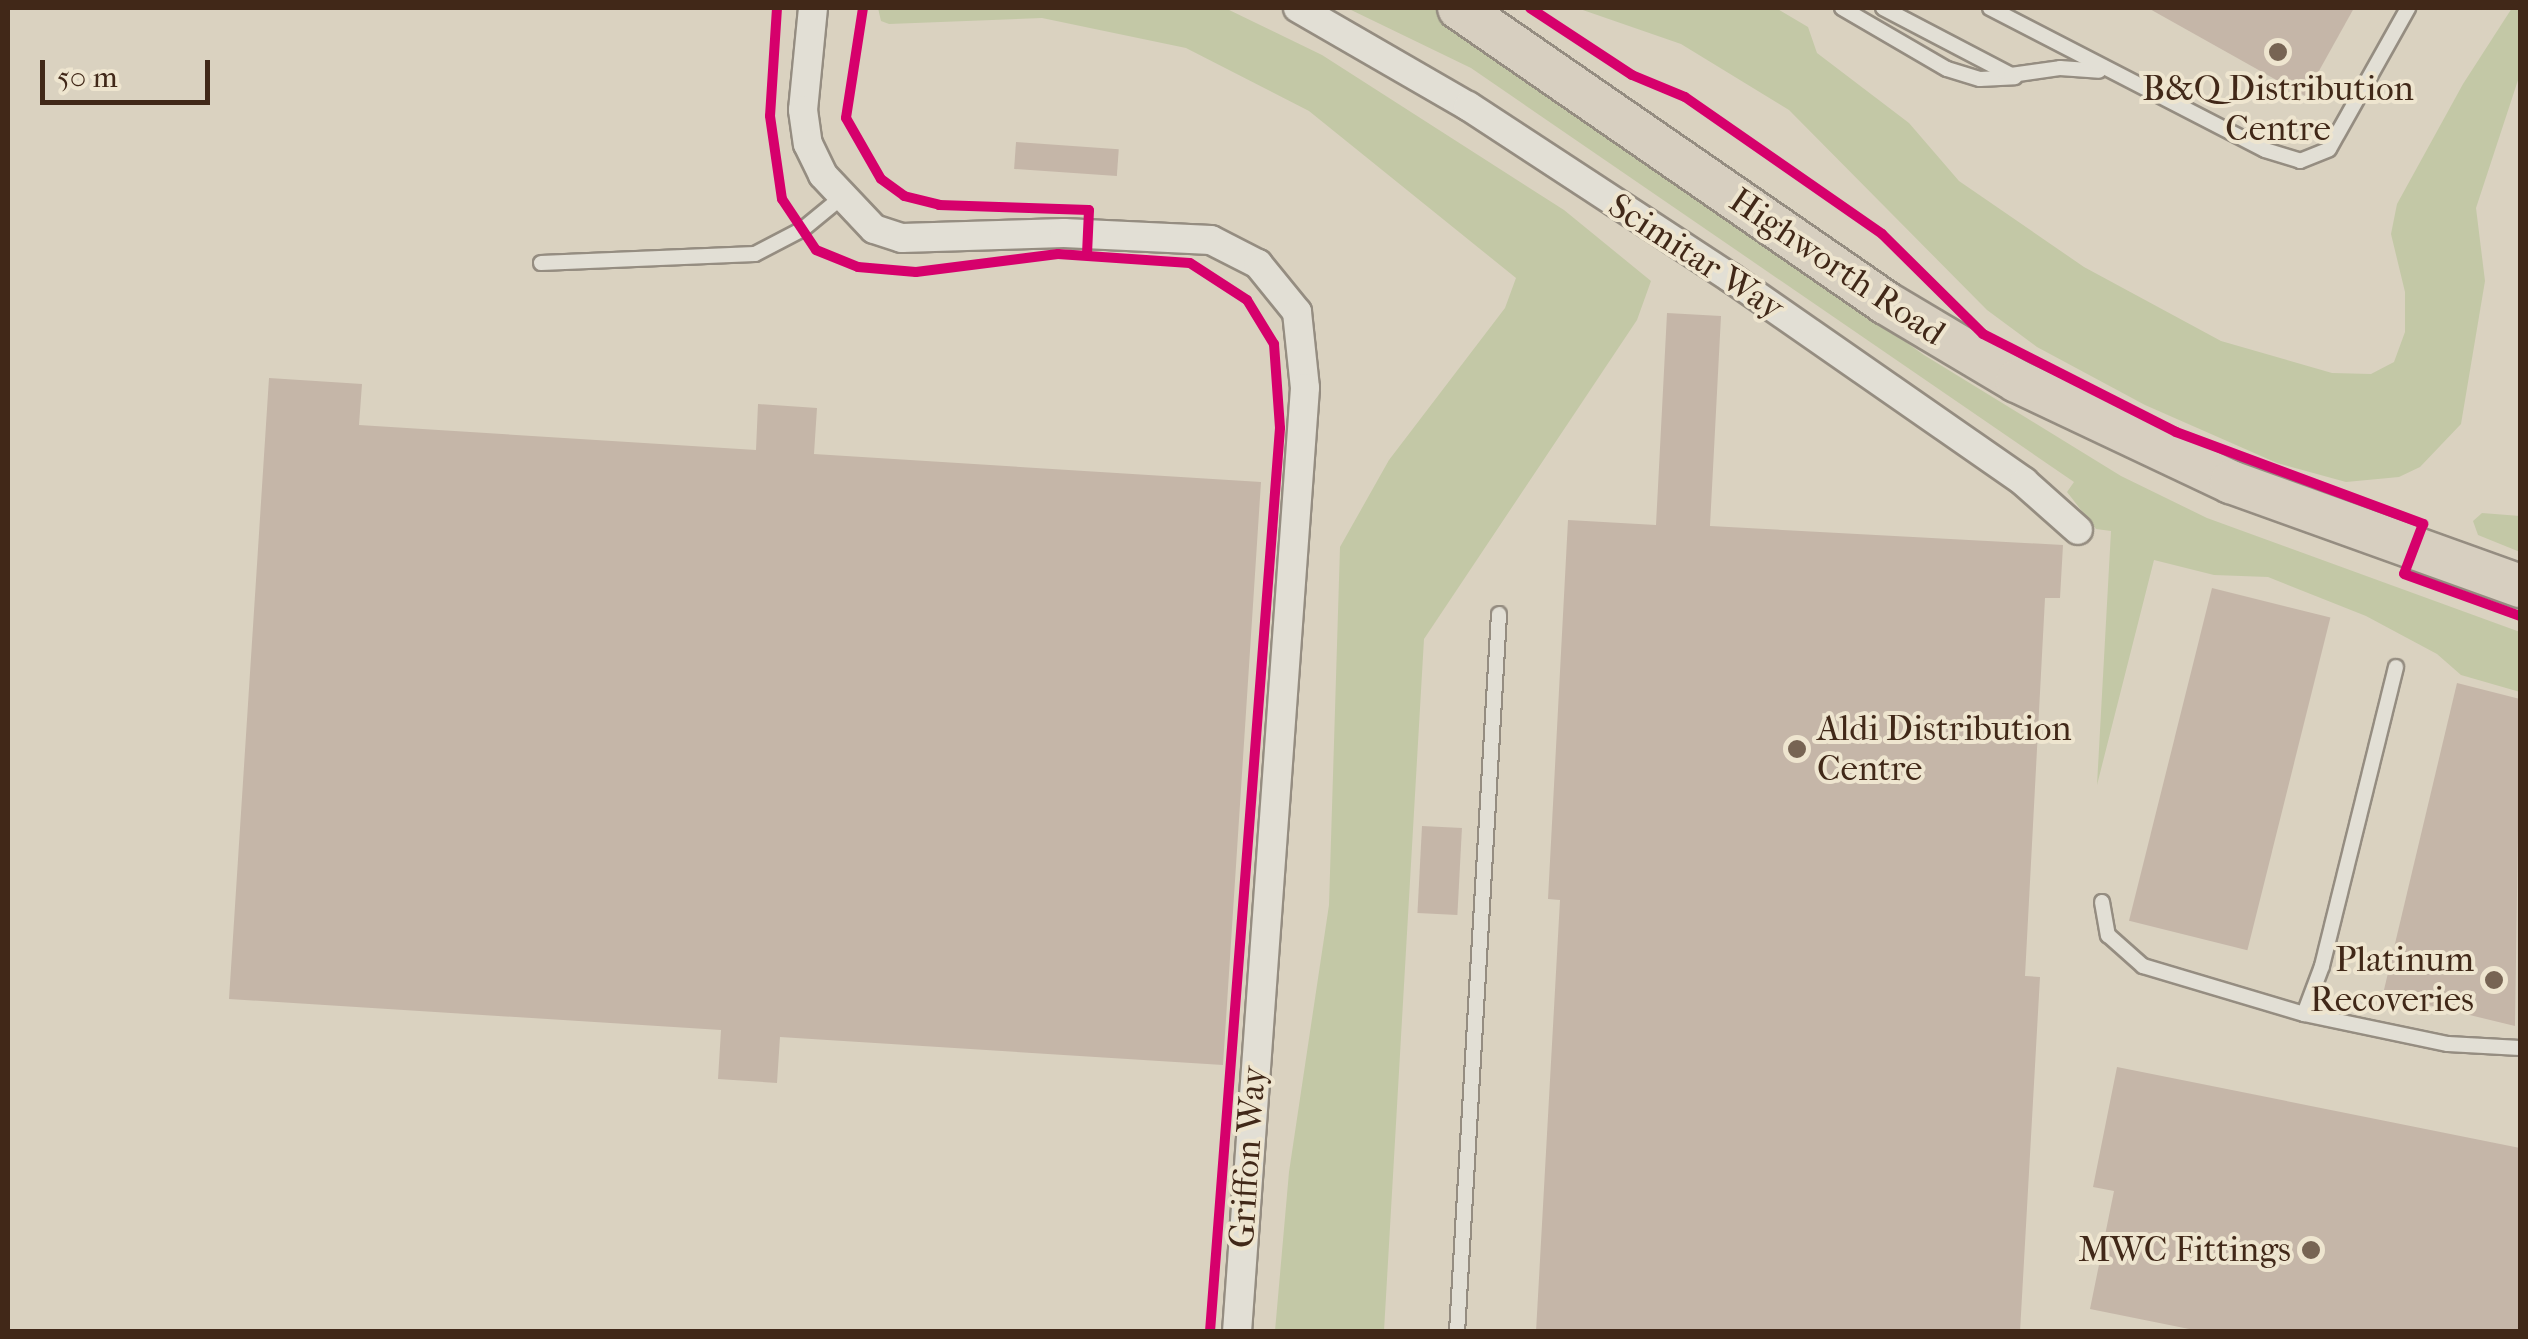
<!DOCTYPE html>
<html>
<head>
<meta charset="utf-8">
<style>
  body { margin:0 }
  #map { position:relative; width:2528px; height:1339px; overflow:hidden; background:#dad2c0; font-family:"IM FELL French Canon",serif }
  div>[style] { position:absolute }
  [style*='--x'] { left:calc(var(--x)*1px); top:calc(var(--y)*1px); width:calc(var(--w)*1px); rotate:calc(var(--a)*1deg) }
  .green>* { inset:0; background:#c3c8a6 }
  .building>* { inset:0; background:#c5b6a8; transform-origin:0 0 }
  .roads { filter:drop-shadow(2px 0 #958d81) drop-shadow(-2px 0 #958d81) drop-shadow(0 2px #958d81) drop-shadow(0 -2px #958d81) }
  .service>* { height:14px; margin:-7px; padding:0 7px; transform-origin:7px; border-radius:7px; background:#e2dfd5 }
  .minor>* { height:28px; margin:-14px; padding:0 14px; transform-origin:14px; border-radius:14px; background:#e2dfd5 }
  .primary>* { height:42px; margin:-21px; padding:0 21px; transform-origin:21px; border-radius:21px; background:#d7cfc0 }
  .cycleway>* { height:10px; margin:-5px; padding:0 5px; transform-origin:5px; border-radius:5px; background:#d6006c }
  .dots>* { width:28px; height:28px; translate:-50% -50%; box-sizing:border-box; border:5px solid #eee5cf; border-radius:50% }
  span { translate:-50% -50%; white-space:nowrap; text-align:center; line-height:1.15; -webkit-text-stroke:8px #eee5cf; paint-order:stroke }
  .poi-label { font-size:35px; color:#412818 }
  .left { translate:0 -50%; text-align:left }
  .right { translate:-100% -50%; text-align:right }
  .street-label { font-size:35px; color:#412818 }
  .frame { position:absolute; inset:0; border:10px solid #412818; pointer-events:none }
  .scale { position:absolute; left:40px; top:60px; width:170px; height:45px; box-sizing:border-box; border:5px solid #412818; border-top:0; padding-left:12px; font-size:30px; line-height:35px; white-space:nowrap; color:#412818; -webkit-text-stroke:8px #eee5cf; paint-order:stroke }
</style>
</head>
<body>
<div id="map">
  <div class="green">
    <div style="clip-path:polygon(878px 8px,1225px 8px,1322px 55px,1564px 210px,1651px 281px,1637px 320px,1424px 639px,1384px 1331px,1275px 1331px,1289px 1172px,1329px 905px,1340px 547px,1389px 460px,1505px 308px,1516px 278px,1309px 111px,1186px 48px,1042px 18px,889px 24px,881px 21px)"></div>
    <div style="clip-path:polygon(1347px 8px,1437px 8px,1924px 355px,2121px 476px,2207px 518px,2520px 632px,2520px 692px,2461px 675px,2437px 654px,2366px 616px,2268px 577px,2214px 575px,2154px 560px,2097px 785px,2111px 531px,2096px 529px,2067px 492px,2074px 482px,1471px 68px)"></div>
    <div style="clip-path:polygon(1577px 8px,1776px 8px,1808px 27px,1817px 53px,1909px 123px,1959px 181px,2084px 267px,2221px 341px,2332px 373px,2371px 374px,2394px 362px,2405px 332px,2405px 292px,2391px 234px,2397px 204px,2463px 84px,2512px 8px,2520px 8px,2520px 74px,2476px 208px,2485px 281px,2461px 424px,2420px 467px,2399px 477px,2346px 482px,2277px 463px,2145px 405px,2037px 347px,1987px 310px,1789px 110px,1681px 44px)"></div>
    <div style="clip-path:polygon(2482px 513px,2520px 516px,2520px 552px,2478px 535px,2473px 521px)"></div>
  </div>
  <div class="building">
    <div style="clip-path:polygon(2148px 8px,2354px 8px,2305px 96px)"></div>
    <div style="left:1016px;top:142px;width:103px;height:27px;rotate:4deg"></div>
    <div style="clip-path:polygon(1667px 313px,1721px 316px,1710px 526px,2063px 545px,2060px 598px,2045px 598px,2025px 976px,2040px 977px,2020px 1332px,1536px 1332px,1560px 900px,1548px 899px,1568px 520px,1656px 525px)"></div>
    <div style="clip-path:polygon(269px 378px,362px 384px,359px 425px,756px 450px,758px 404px,817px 408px,814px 454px,1261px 482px,1223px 1065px,780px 1037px,777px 1083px,718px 1079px,721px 1030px,229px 999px)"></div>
    <div style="left:2212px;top:588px;width:122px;height:343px;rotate:14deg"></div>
    <div style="clip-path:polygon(2457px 683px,2520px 699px,2515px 1026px,2383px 994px)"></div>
    <div style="left:1422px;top:826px;width:40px;height:87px;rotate:3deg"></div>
    <div style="clip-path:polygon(2117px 1067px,2520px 1148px,2520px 1332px,2204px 1332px,2090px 1309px,2114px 1191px,2093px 1187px)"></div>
  </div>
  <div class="roads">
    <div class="service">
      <div style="--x:1842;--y:8;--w:121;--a:30.2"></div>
      <div style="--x:1947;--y:69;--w:34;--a:17"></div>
      <div style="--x:1980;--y:79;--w:35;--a:-3"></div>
      <div style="--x:1883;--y:8;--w:144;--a:27.6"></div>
      <div style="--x:2011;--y:75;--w:49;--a:-8.1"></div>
      <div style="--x:2060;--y:68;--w:39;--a:4"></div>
      <div style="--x:1990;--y:8;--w:309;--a:27.3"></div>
      <div style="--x:2265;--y:150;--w:37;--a:17"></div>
      <div style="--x:2300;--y:161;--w:31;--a:-22"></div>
      <div style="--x:2329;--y:149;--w:162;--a:-60.7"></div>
      <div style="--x:541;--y:263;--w:214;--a:-2.4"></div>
      <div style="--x:755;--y:254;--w:54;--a:-27.5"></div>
      <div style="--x:803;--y:229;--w:50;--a:-39.4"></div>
      <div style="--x:2102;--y:902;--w:34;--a:80"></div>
      <div style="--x:2108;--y:935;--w:47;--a:41.5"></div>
      <div style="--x:2143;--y:966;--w:168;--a:16.6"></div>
      <div style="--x:2304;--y:1014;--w:147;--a:11.8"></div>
      <div style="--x:2448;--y:1044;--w:72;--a:3.2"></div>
      <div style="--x:2304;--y:1014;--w:51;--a:-69.4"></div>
      <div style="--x:2322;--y:966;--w:308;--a:-76.1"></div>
      <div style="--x:1457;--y:1332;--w:719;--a:-86.65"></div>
    </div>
    <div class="minor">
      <div style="--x:813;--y:8;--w:102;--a:95.6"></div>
      <div style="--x:803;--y:110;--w:34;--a:82"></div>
      <div style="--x:808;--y:144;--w:34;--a:64"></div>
      <div style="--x:823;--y:175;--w:74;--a:46.6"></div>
      <div style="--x:874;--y:229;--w:29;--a:18"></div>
      <div style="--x:902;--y:238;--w:162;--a:-1.8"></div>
      <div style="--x:1064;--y:233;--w:147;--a:2.7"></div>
      <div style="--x:1211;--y:240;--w:53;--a:27.1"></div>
      <div style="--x:1258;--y:264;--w:62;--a:50.9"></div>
      <div style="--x:1297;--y:312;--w:76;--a:84"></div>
      <div style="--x:1305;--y:388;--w:946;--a:94.12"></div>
      <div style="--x:1298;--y:8;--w:196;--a:30"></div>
      <div style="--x:1468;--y:106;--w:314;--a:33.2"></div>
      <div style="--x:1731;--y:278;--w:357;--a:34.8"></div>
      <div style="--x:2024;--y:482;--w:72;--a:41.6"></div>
    </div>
    <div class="primary">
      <div style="--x:1459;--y:8;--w:519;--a:34.64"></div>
      <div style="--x:1886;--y:303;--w:152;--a:30.8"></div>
      <div style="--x:2017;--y:381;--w:237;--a:25.3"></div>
      <div style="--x:2231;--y:482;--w:307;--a:19.8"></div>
    </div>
  </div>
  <div class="cycleway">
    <div style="--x:777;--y:8;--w:108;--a:93.7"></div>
    <div style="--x:770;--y:116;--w:84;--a:81.8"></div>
    <div style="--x:782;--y:199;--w:61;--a:56.3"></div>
    <div style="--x:816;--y:250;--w:45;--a:22"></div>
    <div style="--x:858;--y:267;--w:58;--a:4.9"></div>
    <div style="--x:916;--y:272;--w:143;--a:-7.2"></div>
    <div style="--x:1058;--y:254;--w:132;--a:3.9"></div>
    <div style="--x:1190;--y:263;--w:68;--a:33"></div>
    <div style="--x:1247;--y:300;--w:52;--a:58.5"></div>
    <div style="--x:1274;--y:344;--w:84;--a:85.9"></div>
    <div style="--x:1280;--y:428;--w:907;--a:94.43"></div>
    <div style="--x:863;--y:8;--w:111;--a:98.8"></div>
    <div style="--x:846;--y:118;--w:70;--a:60.2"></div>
    <div style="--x:881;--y:179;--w:29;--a:36"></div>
    <div style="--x:904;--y:196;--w:36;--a:14"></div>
    <div style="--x:939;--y:205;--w:150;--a:1.9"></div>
    <div style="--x:1089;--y:210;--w:44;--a:92.6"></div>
    <div style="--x:1530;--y:8;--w:122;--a:33.3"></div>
    <div style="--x:1632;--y:75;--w:57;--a:22.5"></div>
    <div style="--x:1685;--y:97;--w:240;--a:34.8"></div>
    <div style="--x:1882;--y:234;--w:142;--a:44.7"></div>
    <div style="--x:1983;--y:334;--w:216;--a:26.9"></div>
    <div style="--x:2176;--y:432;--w:264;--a:20.4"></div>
    <div style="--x:2423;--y:524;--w:53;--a:110.8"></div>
    <div style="--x:2404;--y:574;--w:123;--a:19.9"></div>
  </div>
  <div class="dots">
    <div style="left:2278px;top:52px;background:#776453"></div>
    <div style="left:1797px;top:749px;background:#776453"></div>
    <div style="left:2494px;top:980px;background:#776453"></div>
    <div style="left:2311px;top:1250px;background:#776453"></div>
  </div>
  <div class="poi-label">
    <span style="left:2278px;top:109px">B&amp;Q Distribution<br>Centre</span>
    <span class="left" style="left:1817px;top:749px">Aldi Distribution<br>Centre</span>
    <span class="right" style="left:2474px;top:980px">Platinum<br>Recoveries</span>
    <span class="right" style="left:2291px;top:1250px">MWC Fittings</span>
  </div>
  <div class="street-label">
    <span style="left:1696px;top:257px;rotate:33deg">Scimitar Way</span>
    <span style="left:1837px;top:267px;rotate:34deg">Highworth Road</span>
    <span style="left:1248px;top:1157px;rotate:-86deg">Griffon Way</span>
  </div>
  <div class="frame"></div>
  <div class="scale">50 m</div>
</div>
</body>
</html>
